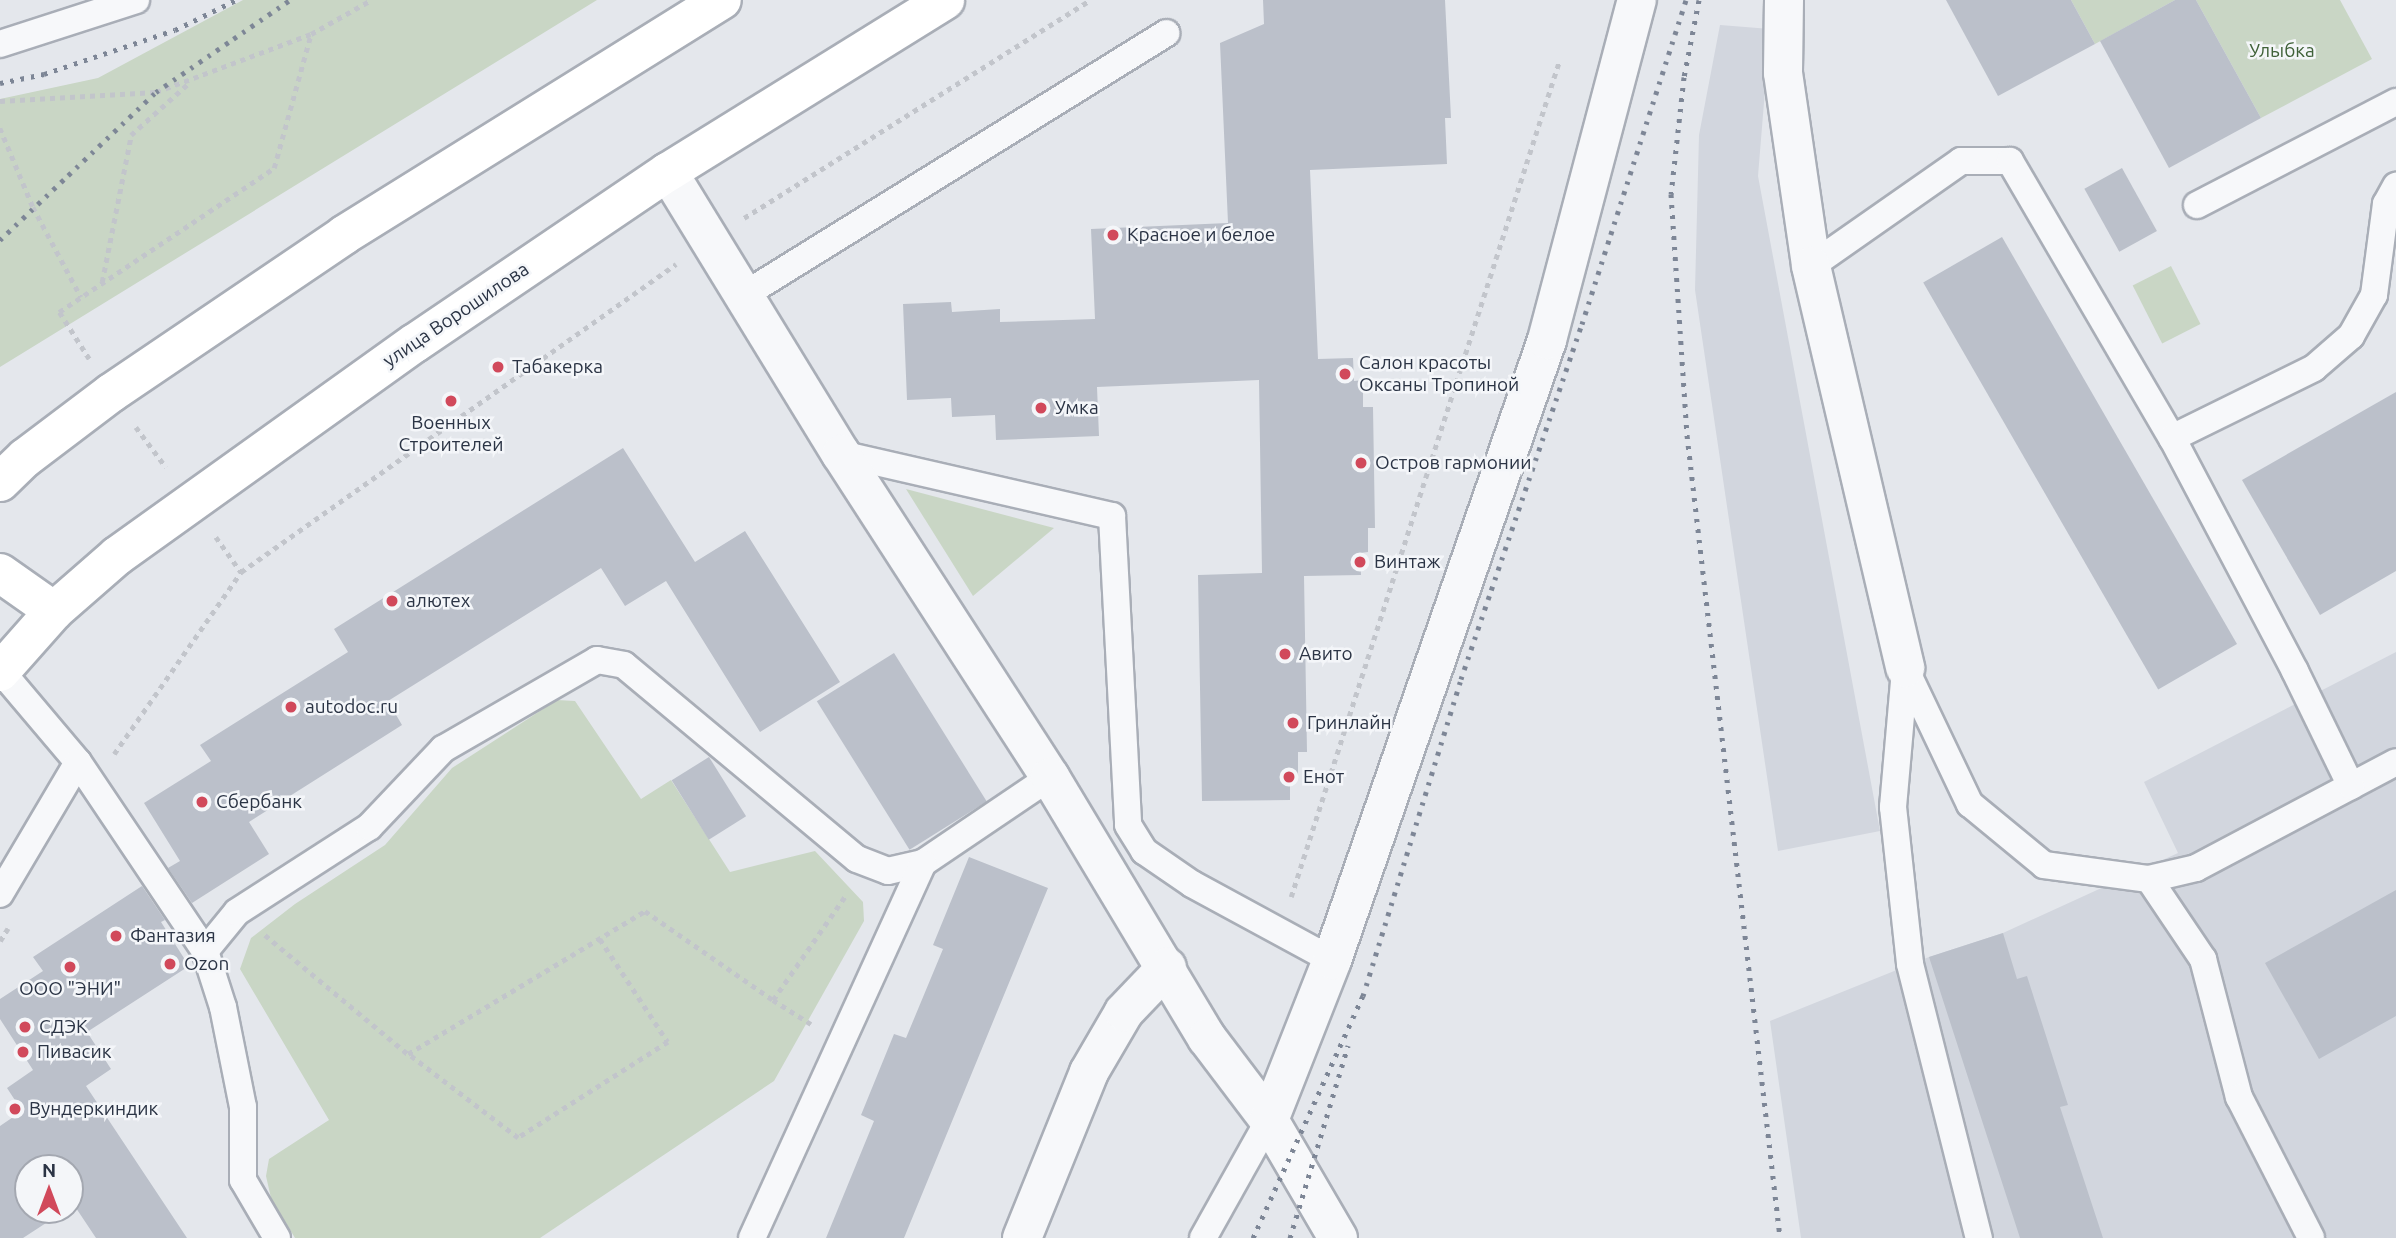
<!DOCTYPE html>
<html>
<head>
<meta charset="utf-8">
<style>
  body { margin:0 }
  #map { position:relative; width:2396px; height:1238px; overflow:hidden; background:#e4e7ec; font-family:Ubuntu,sans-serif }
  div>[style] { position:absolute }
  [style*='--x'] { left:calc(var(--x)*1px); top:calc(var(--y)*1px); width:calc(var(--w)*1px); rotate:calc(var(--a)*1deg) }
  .built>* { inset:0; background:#d2d6de }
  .green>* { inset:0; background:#c9d6c5; transform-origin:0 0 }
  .building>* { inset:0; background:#bbc0ca; transform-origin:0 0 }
  .path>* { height:4.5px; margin-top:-2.25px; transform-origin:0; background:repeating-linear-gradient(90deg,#c2c5cb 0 5px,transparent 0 10px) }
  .roads { filter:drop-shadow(2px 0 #a9aeb7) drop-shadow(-2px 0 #a9aeb7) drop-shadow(0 2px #a9aeb7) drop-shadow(0 -2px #a9aeb7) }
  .lane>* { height:26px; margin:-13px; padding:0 13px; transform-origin:13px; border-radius:13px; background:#f7f8fa }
  .street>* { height:38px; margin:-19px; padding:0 19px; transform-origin:19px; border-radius:19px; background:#f7f8fa }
  .secondary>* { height:38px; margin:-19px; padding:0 19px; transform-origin:19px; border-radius:19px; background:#fff }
  .primary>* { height:38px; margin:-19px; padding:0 19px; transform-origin:19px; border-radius:19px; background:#fff }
  .rail>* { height:5px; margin-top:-2.5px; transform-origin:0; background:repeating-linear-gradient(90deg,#7d8696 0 3.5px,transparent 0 10.5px) }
  .dots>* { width:19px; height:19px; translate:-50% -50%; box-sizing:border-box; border:4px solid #f4f6f9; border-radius:50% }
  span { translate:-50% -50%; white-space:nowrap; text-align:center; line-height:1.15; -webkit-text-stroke:5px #f4f6f9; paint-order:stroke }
  .park-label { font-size:19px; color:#3f6138 }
  .poi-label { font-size:19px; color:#2b3445 }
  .left { translate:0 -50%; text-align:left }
  .street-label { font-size:19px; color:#2b3445 }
  .north { position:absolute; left:14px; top:1154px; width:70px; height:70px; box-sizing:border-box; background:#f4f6f9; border:2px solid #a4a8b1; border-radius:50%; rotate:0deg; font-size:19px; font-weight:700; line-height:28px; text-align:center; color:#2b3445 }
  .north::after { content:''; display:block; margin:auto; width:24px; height:32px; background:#d1495b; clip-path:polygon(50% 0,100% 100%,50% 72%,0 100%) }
</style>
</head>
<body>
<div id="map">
  <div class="built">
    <div style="clip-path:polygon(1720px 25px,1770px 29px,1758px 176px,1880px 831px,1778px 851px,1695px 290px,1699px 135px)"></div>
    <div style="clip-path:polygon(2396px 652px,2396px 1238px,1801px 1238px,1770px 1021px,1929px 957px,2003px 933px,2178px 853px,2144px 782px)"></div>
  </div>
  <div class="green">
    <div style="clip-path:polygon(243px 0,597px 0,0 367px,0 99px,98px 78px)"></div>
    <div style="clip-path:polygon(2071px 0,2175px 0,2095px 44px)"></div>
    <div style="clip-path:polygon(2196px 0,2340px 0,2372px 59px,2261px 118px)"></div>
    <div style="left:2171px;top:266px;width:65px;height:43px;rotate:63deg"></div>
    <div style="clip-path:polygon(906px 489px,1054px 528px,973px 596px)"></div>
    <div style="clip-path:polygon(557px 700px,575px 701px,641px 799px,671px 780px,730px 872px,815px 851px,863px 902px,864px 921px,774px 1081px,540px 1238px,295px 1238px,271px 1198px,266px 1176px,269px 1159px,329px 1120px,240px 969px,251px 938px,295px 904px,385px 845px,452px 768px)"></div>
  </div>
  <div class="building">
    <div style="clip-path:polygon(1263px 0,1445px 0,1451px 118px,1445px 118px,1447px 164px,1310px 170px,1318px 359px,1353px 358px,1354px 381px,1363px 380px,1363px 407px,1373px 407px,1375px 528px,1368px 528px,1368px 552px,1360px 553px,1361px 575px,1304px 576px,1307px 752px,1298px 752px,1298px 775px,1290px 775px,1290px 800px,1202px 801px,1198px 575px,1262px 573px,1259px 380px,1097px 387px,1099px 436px,996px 440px,995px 415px,952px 417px,951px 398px,907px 400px,903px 304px,951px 302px,952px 312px,1000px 309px,1000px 322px,1095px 319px,1091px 229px,1228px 223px,1220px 43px,1264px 24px)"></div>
    <div style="clip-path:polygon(1946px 0,2071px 0,2095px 44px,1998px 96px)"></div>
    <div style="clip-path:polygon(2175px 0,2196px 0,2261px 118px,2169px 168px,2100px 41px)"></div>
    <div style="left:2122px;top:168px;width:72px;height:43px;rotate:61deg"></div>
    <div style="left:2002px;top:237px;width:470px;height:91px;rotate:60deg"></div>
    <div style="clip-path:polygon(2396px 392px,2396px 571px,2320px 615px,2242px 480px)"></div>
    <div style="clip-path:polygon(623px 448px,695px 562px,745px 531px,840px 682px,760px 732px,666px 581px,625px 606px,601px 568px,388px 701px,402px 725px,249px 822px,269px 854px,192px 903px,168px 868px,180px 861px,144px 803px,211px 761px,200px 745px,348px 652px,334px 629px)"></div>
    <div style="left:894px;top:653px;width:175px;height:91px;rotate:58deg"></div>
    <div style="left:709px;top:757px;width:70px;height:44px;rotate:58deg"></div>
    <div style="clip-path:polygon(969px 857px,1048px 888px,904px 1238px,826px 1238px,874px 1121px,861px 1115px,894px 1034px,906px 1038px,943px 949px,933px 945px)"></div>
    <div style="clip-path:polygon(142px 886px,165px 920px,161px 922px,189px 966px,87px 1032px,111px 1069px,86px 1086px,187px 1238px,96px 1238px,74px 1205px,70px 1207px,70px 1168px,28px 1168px,28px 1210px,66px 1210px,23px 1238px,0 1238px,0 1126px,22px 1111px,7px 1088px,33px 1070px,0 1019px,0 999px,43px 971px,33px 957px)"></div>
    <div style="clip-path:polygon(2396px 890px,2396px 1016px,2319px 1059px,2265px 963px)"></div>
    <div style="clip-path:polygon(2003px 933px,2017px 979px,2027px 976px,2068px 1105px,2060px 1107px,2103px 1238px,2020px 1238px,1929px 957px)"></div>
  </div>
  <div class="path">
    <div style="--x:0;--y:101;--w:156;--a:-3.3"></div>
    <div style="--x:156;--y:92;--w:165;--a:-20.5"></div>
    <div style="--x:311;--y:34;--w:69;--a:-29.5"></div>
    <div style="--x:0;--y:128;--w:86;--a:67.3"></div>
    <div style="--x:33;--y:207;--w:102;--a:61.9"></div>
    <div style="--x:744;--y:218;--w:409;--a:-32.2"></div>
    <div style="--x:102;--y:282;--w:150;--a:-78.8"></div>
    <div style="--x:131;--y:135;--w:79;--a:-41.9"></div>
    <div style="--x:89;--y:359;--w:56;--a:-122.6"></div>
    <div style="--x:59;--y:312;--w:259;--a:-33.8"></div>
    <div style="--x:274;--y:168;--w:139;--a:-74.6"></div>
    <div style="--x:136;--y:427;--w:50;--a:53.1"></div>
    <div style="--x:216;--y:537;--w:43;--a:54.5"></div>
    <div style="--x:114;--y:754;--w:222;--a:-55.1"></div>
    <div style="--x:241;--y:572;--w:533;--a:-35.3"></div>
    <div style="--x:1291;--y:897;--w:877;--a:-72.21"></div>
    <div style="--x:265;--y:935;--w:186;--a:39.8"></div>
    <div style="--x:600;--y:939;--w:123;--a:56.6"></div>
    <div style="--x:668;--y:1042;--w:178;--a:147.4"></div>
    <div style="--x:518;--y:1138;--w:138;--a:-142.6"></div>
    <div style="--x:408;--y:1054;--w:277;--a:-31.1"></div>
    <div style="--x:645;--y:911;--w:156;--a:34.8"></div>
    <div style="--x:773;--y:1000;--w:128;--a:-55.2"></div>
    <div style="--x:0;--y:941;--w:15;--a:-58"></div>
    <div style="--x:773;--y:1000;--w:45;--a:32.3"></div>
  </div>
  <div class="roads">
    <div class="lane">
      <div style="--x:0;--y:44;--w:143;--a:-17.9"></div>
      <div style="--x:2197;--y:205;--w:224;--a:-27.4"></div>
      <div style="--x:1811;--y:266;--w:183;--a:-35"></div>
      <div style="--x:1961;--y:161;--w:49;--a:0"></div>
      <div style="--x:2010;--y:161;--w:321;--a:59.7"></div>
      <div style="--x:744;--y:295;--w:497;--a:-31.8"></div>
      <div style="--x:841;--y:454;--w:278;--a:12.9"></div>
      <div style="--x:1112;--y:516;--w:309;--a:87"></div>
      <div style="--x:1128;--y:825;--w:31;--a:58"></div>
      <div style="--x:1144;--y:851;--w:58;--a:34.5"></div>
      <div style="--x:1192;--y:884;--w:159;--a:28.5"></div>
      <div style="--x:1905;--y:668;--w:151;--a:64.5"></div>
      <div style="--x:1970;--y:804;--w:96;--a:39.5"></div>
      <div style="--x:2044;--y:865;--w:106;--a:7.6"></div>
      <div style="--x:2149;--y:879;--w:48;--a:-13.2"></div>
      <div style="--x:2196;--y:868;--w:226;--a:-27.9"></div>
      <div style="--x:1905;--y:670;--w:138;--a:95"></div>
      <div style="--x:1893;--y:807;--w:158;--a:83.8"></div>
      <div style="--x:1910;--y:964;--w:283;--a:75.9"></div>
      <div style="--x:1;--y:671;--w:119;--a:49.8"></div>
      <div style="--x:78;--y:762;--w:228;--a:56.1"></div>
      <div style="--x:205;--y:951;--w:59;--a:72.2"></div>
      <div style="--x:223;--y:1007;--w:102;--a:78.7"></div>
      <div style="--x:243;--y:1107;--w:73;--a:90"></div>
      <div style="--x:243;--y:1180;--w:67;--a:59.6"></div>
      <div style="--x:2351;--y:786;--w:128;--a:-116"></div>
      <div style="--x:2295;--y:671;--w:263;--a:-117.8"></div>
      <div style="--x:2172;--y:438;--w:158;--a:-26.2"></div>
      <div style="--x:2314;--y:368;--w:49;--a:-40.9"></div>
      <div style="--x:2351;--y:336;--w:47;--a:-60.7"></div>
      <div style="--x:2374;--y:295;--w:92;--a:-82.5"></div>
      <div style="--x:2386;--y:204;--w:21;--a:-61"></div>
      <div style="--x:2149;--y:879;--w:97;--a:56"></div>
      <div style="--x:2203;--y:959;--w:143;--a:75.4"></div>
      <div style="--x:2239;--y:1097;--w:158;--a:62.9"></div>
      <div style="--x:0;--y:894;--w:153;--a:-59.4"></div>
      <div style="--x:205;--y:951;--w:50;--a:-50.6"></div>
      <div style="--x:237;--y:912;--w:157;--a:-32.8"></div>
      <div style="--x:369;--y:827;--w:108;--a:-46.5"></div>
      <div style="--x:443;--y:749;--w:178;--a:-30"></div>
      <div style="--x:597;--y:660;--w:27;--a:10"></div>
      <div style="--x:624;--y:665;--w:303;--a:39.8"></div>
      <div style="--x:857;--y:859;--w:33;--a:21"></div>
      <div style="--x:888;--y:871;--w:36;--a:-13"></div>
      <div style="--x:923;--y:863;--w:153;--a:-34.1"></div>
      <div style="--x:752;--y:1238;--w:412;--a:-65.5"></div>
      <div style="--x:1203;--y:1238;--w:135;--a:-60.8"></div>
    </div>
    <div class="street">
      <div style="--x:1784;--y:0;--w:73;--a:90.8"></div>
      <div style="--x:1783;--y:73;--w:195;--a:81.7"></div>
      <div style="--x:1811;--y:266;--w:413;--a:76.8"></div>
      <div style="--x:668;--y:172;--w:331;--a:58.5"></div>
      <div style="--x:841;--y:454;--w:385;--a:57.1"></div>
      <div style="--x:1050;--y:777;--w:305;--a:59"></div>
      <div style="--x:1207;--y:1038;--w:103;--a:52.9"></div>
      <div style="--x:1022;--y:1238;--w:179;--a:-68"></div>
      <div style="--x:1089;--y:1072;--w:69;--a:-59.7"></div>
      <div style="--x:1124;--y:1012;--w:62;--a:-46.3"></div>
      <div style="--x:1338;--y:1238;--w:137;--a:-120.3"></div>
      <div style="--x:1269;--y:1120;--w:172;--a:-68.5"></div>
      <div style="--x:1332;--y:960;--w:656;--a:-70.87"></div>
      <div style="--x:1547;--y:340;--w:352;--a:-75.2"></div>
    </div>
    <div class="secondary">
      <div style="--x:0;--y:573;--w:66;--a:35.1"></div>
    </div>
    <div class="primary">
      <div style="--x:0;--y:482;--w:35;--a:-44"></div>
      <div style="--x:25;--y:458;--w:108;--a:-37.1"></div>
      <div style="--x:111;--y:393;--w:282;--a:-34.1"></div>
      <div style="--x:344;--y:235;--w:445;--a:-31.9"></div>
      <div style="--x:0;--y:672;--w:81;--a:-48.5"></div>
      <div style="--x:54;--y:611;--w:84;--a:-41.1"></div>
      <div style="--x:117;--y:556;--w:366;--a:-35.6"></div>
      <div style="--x:415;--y:343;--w:305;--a:-34.1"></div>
      <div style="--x:668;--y:172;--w:326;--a:-31.8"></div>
    </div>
  </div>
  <div class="rail">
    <div style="--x:1699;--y:0;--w:78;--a:101"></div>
    <div style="--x:1684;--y:77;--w:118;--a:96.3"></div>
    <div style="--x:1671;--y:194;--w:242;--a:86.2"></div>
    <div style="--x:1687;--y:435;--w:808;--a:83.39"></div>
    <div style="--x:0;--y:83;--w:45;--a:-11.6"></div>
    <div style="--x:44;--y:74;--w:138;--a:-18.6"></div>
    <div style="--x:175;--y:30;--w:68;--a:-26.2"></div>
    <div style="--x:0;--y:240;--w:215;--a:-43.5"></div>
    <div style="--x:156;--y:92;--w:163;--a:-34.5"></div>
    <div style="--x:1253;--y:1238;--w:266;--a:-65.6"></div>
    <div style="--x:1363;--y:996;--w:332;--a:-72.8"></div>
    <div style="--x:1461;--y:679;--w:375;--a:-71.2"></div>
    <div style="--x:1582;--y:324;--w:340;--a:-72.2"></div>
    <div style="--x:1290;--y:1238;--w:201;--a:-73.2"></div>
  </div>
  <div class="dots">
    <div style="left:1113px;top:235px;background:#d1495b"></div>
    <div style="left:498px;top:367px;background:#d1495b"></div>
    <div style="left:1345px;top:374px;background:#d1495b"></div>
    <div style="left:451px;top:401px;background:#d1495b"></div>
    <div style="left:1041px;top:408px;background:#d1495b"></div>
    <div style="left:1361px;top:463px;background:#d1495b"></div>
    <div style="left:1360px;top:562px;background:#d1495b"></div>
    <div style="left:392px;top:601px;background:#d1495b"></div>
    <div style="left:1285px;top:654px;background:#d1495b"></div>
    <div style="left:291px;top:707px;background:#d1495b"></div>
    <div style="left:1293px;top:723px;background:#d1495b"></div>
    <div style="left:1289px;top:777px;background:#d1495b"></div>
    <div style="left:202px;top:802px;background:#d1495b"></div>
    <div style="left:116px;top:936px;background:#d1495b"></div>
    <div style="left:170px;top:964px;background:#d1495b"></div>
    <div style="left:70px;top:967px;background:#d1495b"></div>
    <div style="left:25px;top:1027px;background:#d1495b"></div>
    <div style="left:23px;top:1052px;background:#d1495b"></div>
    <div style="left:15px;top:1109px;background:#d1495b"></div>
  </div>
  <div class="park-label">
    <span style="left:2282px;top:51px">Улыбка</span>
  </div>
  <div class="poi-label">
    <span class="left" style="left:1127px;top:235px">Красное и белое</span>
    <span class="left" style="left:1359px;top:374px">Салон красоты<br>Оксаны Тропиной</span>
    <span class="left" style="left:512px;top:367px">Табакерка</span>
    <span class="left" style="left:1055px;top:408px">Умка</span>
    <span style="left:451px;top:434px">Военных<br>Строителей</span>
    <span class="left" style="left:1375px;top:463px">Остров гармонии</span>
    <span class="left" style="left:1374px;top:562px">Винтаж</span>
    <span class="left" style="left:406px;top:601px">алютех</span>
    <span class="left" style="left:1299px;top:654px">Авито</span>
    <span class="left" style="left:305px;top:707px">autodoc.ru</span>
    <span class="left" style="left:1307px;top:723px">Гринлайн</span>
    <span class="left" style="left:1303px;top:777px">Енот</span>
    <span class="left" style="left:216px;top:802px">Сбербанк</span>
    <span class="left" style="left:130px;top:936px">Фантазия</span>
    <span class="left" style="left:184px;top:964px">Ozon</span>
    <span style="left:70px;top:989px">ООО "ЭНИ"</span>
    <span class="left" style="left:39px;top:1027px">СДЭК</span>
    <span class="left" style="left:37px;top:1052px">Пивасик</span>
    <span class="left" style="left:29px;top:1109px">Вундеркиндик</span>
  </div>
  <div class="street-label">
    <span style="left:456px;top:315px;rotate:-34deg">улица Ворошилова</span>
  </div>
  <div class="north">N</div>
</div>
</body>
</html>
